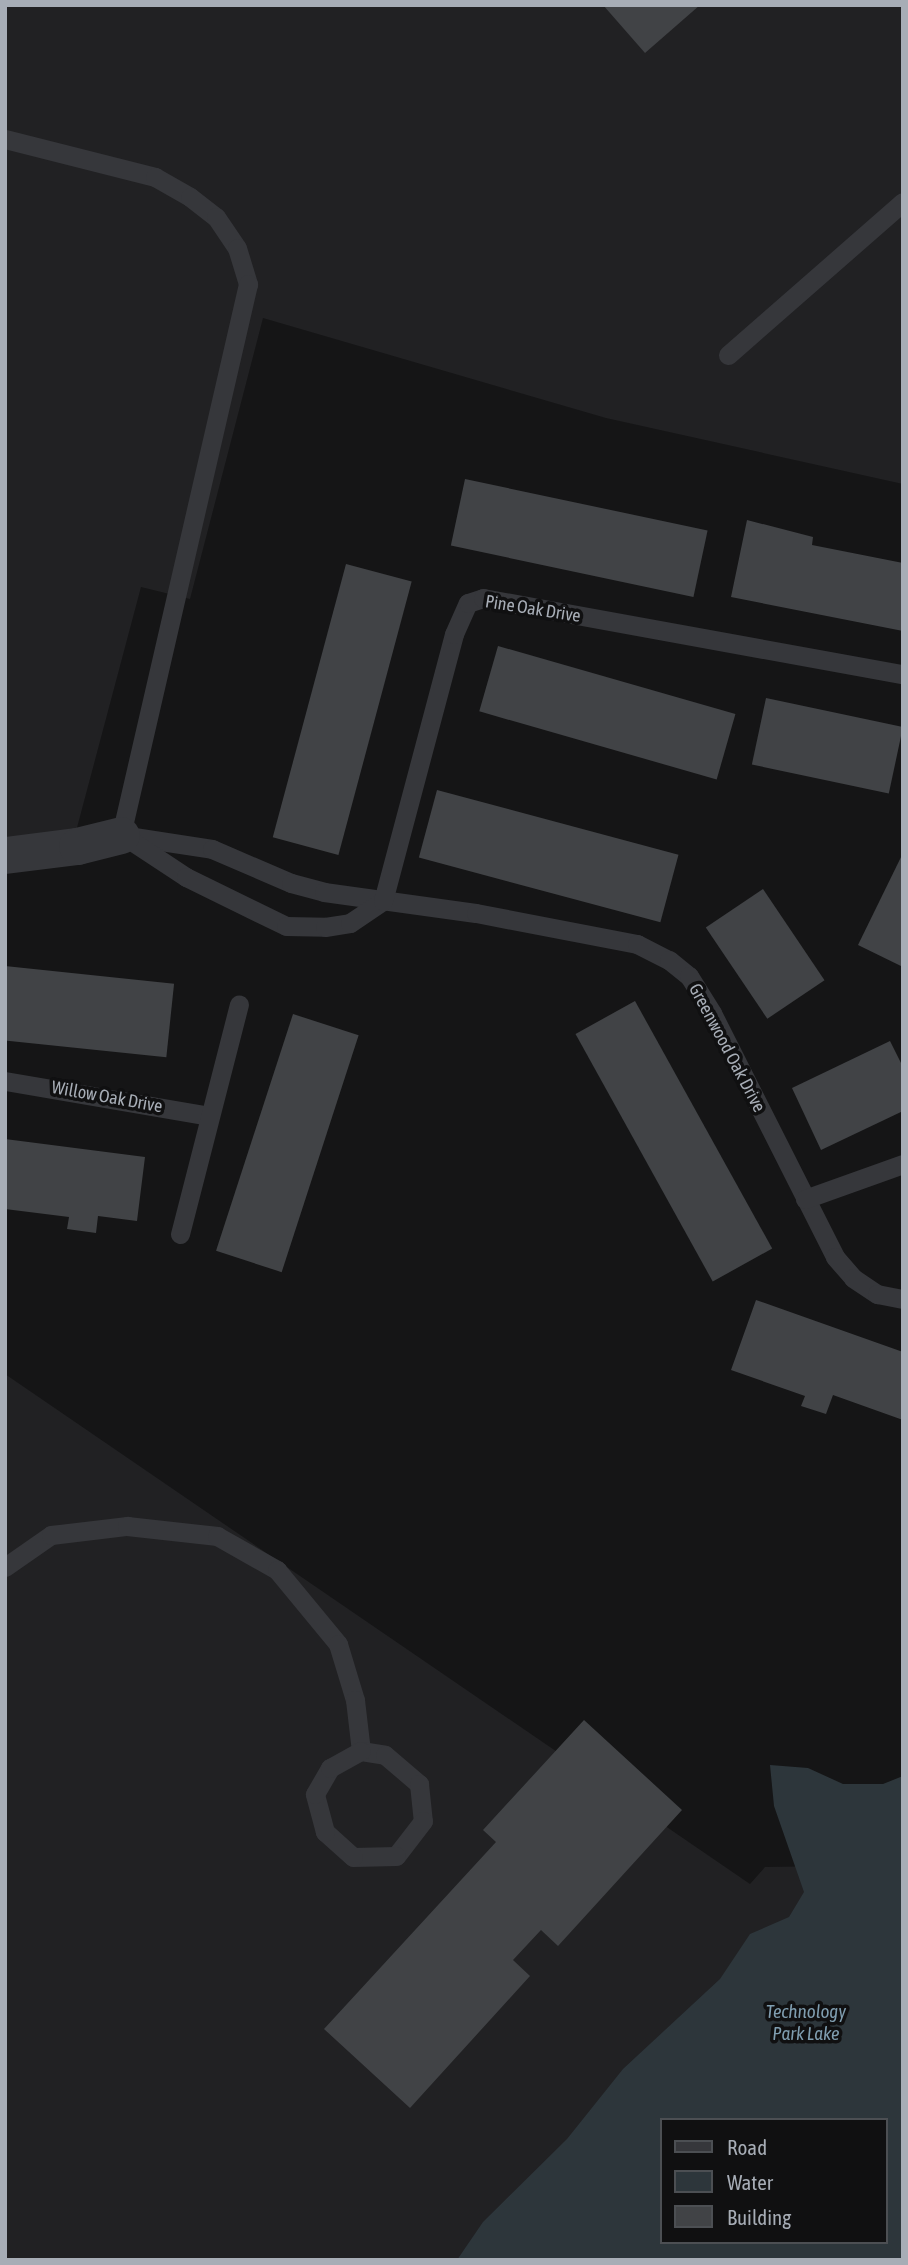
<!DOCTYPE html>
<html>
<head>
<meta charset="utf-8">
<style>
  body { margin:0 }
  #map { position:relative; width:908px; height:2265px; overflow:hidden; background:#151516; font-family:"Asap Condensed",sans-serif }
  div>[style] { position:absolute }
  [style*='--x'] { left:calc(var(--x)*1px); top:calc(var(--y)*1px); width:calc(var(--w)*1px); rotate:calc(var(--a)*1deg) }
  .built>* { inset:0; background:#212123 }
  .water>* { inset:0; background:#2d363b }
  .building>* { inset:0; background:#414346; transform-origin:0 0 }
  .service>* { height:19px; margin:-9.5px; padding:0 9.5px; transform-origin:9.5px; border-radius:9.5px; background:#36373b }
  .minor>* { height:37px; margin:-18.5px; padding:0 18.5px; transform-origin:18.5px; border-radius:18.5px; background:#36373b }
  span { translate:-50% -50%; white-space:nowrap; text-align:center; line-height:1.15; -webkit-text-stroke:7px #101011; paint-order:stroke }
  .street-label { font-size:18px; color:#a7adb6 }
  .water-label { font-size:19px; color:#7f9daf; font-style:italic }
  .frame { position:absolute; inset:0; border:7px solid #a7adb6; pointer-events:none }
  .legend { position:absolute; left:660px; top:2118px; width:228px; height:126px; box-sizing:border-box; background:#101011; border:2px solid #4c4f53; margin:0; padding:9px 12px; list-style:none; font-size:21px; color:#a7adb6 }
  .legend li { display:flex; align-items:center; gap:14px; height:35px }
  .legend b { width:35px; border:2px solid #4c4f53 }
</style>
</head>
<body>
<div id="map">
  <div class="built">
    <div style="clip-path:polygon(5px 5px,903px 5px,903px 484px,606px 418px,263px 318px,190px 599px,141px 587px,70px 854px,5px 856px)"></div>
    <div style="clip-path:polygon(evenodd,5px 1374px,750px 1884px,765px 1867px,903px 1865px,903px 2260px,5px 2260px,5px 1374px,661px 2120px,885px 2120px,885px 2242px,661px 2242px,661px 2120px)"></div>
  </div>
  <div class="water">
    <div style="clip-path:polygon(evenodd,770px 1765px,808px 1768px,843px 1784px,883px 1784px,903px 1776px,903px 2260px,457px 2260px,483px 2222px,567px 2139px,623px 2069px,720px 1979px,750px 1934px,789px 1917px,804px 1892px,774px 1806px,770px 1765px,661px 2120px,885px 2120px,885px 2242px,661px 2242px,661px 2120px)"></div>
  </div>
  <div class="building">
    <div style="clip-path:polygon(603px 5px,700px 5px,645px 53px)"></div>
    <div style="left:465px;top:479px;width:248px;height:68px;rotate:12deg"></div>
    <div style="clip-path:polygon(747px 520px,813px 537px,812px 545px,903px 563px,903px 631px,731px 597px)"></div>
    <div style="left:346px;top:564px;width:68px;height:283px;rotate:15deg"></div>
    <div style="left:498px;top:646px;width:247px;height:68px;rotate:16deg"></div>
    <div style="left:766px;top:698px;width:140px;height:68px;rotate:12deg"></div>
    <div style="left:437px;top:790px;width:250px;height:70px;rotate:15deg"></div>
    <div style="clip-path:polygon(903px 853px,903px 967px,858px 945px)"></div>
    <div style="left:763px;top:889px;width:110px;height:69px;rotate:56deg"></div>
    <div style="left:5px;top:966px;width:170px;height:74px;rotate:6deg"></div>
    <div style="left:635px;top:1001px;width:283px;height:68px;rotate:61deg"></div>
    <div style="left:293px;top:1014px;width:69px;height:249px;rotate:18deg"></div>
    <div style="clip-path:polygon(890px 1041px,903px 1067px,903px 1111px,821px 1150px,792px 1088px)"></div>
    <div style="clip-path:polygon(5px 1139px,145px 1157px,137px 1221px,98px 1216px,96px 1233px,67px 1229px,69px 1217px,5px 1209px)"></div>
    <div style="clip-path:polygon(756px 1300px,903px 1352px,903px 1420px,833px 1395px,826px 1414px,801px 1406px,805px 1396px,731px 1370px)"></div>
    <div style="clip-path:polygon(584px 1720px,682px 1810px,558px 1946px,541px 1930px,513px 1960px,530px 1976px,410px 2108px,324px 2029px,496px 1842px,483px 1830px)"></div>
  </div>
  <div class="service">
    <div style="--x:5;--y:139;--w:155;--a:14.2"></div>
    <div style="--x:155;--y:177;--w:40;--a:29.7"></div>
    <div style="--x:190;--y:197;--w:33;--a:38"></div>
    <div style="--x:216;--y:217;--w:37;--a:56"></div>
    <div style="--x:237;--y:248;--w:38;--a:73"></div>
    <div style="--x:248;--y:284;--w:565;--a:102.98"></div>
    <div style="--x:728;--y:355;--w:232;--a:-41.2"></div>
    <div style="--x:121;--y:835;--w:92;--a:8.7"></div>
    <div style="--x:212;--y:849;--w:86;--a:23.3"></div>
    <div style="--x:291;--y:883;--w:34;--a:15"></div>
    <div style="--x:324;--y:892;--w:153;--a:7.9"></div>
    <div style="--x:476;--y:913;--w:164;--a:10.9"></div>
    <div style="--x:637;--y:944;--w:36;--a:27"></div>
    <div style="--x:669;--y:960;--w:26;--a:39"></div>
    <div style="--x:689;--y:976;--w:44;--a:58.1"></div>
    <div style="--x:712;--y:1013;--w:273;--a:63.2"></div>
    <div style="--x:835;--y:1257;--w:28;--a:49"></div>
    <div style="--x:853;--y:1278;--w:29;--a:34"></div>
    <div style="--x:877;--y:1294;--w:26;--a:11"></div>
    <div style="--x:127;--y:838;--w:71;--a:33.5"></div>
    <div style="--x:186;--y:877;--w:111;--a:26.1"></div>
    <div style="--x:286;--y:926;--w:39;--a:1"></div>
    <div style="--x:325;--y:927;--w:25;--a:-9"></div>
    <div style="--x:350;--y:923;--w:40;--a:-34"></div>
    <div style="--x:383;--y:901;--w:276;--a:-75.1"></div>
    <div style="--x:454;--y:634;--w:34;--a:-66"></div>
    <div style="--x:468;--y:603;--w:16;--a:-18"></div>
    <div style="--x:483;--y:598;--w:427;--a:10.3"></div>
    <div style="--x:5;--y:1081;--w:207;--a:9.7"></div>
    <div style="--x:805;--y:1199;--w:104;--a:-19.7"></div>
    <div style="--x:180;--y:1234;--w:237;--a:-75.6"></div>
    <div style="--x:5;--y:1567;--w:56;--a:-34.8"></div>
    <div style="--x:51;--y:1535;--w:77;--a:-6.8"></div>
    <div style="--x:127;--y:1526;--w:91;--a:6.3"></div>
    <div style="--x:217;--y:1536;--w:69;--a:29.5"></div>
    <div style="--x:277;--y:1570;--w:96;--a:50.5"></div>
    <div style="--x:338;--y:1644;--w:59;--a:73.1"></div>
    <div style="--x:355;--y:1700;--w:51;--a:83.3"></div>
    <div style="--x:361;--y:1751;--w:24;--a:9"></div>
    <div style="--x:385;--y:1755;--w:45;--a:40.5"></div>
    <div style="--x:419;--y:1784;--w:37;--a:84"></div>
    <div style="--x:423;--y:1821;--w:44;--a:127.6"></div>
    <div style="--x:396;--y:1856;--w:43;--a:178.7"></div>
    <div style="--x:353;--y:1857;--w:38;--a:-138"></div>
    <div style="--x:325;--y:1832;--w:39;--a:-105"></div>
    <div style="--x:315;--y:1794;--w:30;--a:-60"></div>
    <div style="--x:330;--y:1768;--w:35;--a:-29"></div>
  </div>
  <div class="minor">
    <div style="--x:5;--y:855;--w:73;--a:-7.1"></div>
    <div style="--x:77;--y:846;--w:45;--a:-14"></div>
  </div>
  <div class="street-label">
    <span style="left:533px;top:609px;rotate:9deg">Pine Oak Drive</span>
    <span style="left:727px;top:1048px;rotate:62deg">Greenwood Oak Drive</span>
    <span style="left:107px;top:1097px;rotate:10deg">Willow Oak Drive</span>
  </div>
  <div class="water-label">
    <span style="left:806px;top:2023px">Technology<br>Park Lake</span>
  </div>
  <div class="frame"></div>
  <ul class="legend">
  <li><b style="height:9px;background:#36373b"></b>Road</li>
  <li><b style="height:19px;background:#2d363b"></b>Water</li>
  <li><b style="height:19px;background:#414346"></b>Building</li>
  </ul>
</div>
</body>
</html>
